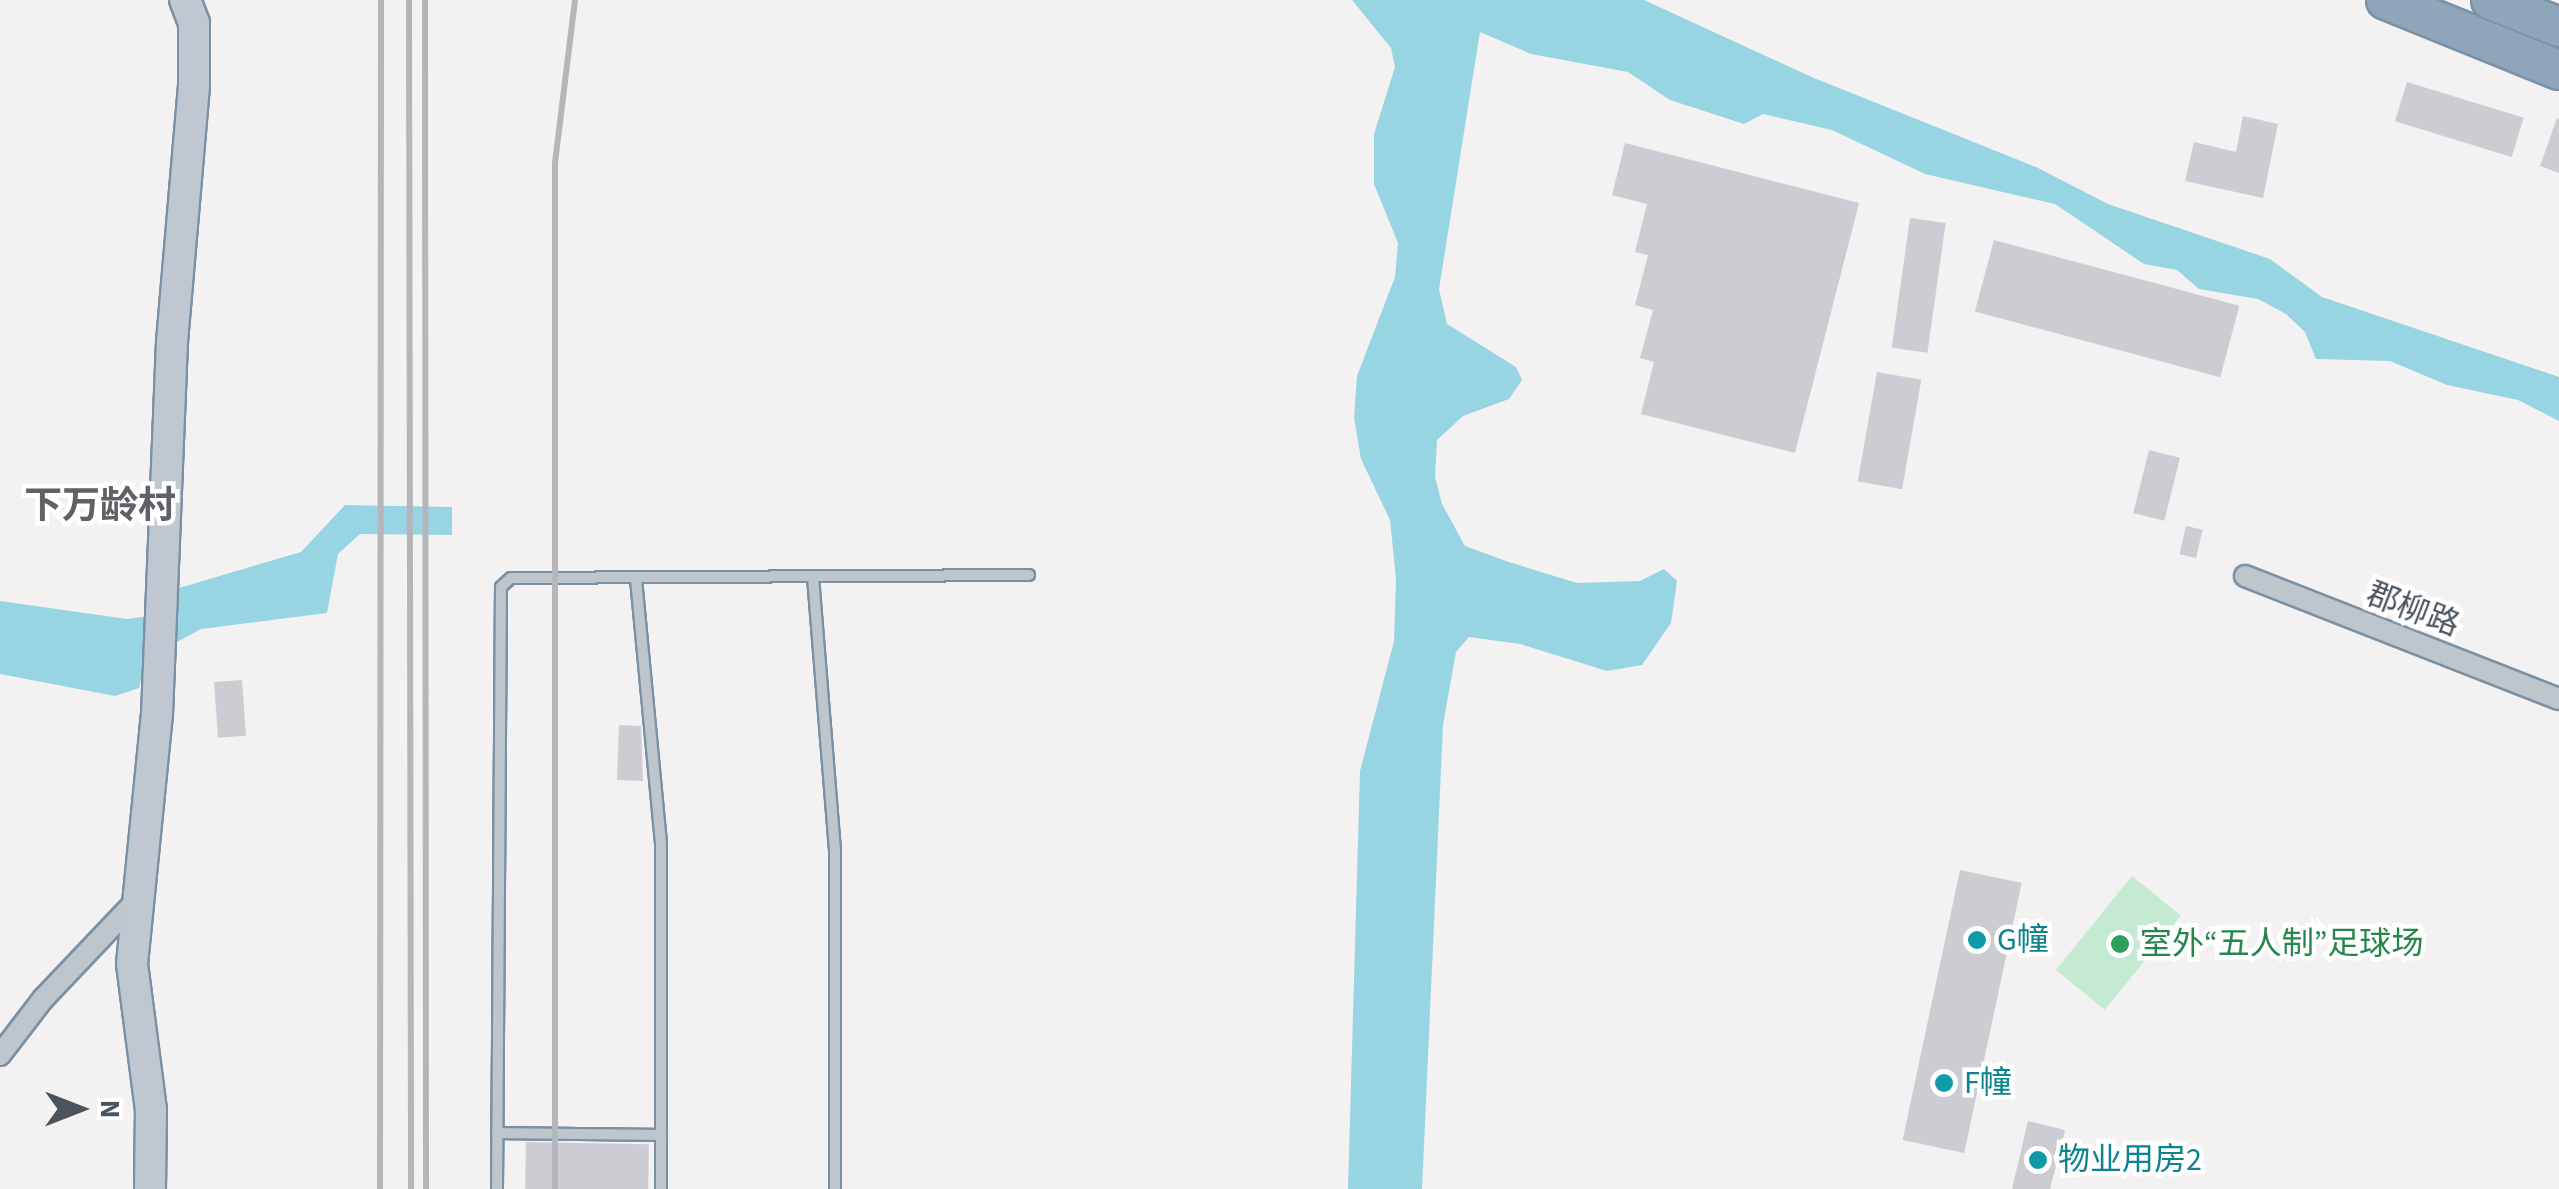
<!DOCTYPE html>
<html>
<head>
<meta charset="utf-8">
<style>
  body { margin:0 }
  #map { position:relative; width:2559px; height:1189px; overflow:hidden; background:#f3f1f1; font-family:"Source Sans 3","Noto Sans SC",sans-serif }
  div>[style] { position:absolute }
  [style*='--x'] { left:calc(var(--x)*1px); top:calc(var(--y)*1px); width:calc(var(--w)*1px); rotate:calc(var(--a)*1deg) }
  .green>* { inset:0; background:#c5ead2; transform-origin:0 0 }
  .water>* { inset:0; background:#98d5e2 }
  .building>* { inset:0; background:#cbcdd2; transform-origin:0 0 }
  .roads { filter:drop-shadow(2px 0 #7a90a5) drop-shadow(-2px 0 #7a90a5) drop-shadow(0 2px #7a90a5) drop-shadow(0 -2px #7a90a5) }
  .lane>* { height:10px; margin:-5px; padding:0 5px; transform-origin:5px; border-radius:5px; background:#bec5cb }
  .street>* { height:20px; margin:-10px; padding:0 10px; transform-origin:10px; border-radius:10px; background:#bec5cb }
  .secondary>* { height:30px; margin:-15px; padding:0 15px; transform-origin:15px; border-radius:15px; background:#bfc8d0 }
  .highway>* { height:38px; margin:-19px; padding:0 19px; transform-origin:19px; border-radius:19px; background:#8fa5b9 }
  .rail>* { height:6px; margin:-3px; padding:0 3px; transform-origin:3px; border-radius:3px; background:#b4b6ba }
  .dots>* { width:28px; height:28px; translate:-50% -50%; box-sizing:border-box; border:5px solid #fff; border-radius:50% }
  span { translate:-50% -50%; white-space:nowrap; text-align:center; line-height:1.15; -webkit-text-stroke:9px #fff; paint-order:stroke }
  .street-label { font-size:32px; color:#4b545c }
  .culture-label { font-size:32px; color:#0d838f }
  .left { translate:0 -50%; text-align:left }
  .leisure-label { font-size:32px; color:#27864d }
  .quarter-label { font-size:38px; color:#5e6165; font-weight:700 }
  .north { position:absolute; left:30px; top:1059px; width:100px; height:100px; -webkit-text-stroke:8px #fff; paint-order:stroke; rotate:90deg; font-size:28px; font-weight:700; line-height:40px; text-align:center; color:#4b545c }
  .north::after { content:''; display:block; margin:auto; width:35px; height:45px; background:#4b545c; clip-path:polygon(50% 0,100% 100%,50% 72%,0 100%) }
</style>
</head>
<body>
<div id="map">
  <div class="green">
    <div style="left:2132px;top:876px;width:63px;height:121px;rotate:39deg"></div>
  </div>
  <div class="water">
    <div style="clip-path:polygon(1352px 0,1644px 0,1814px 78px,2036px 167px,2108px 204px,2270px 259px,2322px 297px,2559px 377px,2559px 421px,2518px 400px,2447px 385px,2390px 361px,2316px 359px,2305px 332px,2286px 314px,2258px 299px,2199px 289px,2177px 270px,2144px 264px,2055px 204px,1925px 174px,1832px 130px,1763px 114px,1744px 124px,1670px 100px,1628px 72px,1531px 54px,1480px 32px,1439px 289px,1447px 324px,1516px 367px,1522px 380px,1509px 399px,1463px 416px,1437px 440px,1435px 477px,1442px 504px,1465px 546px,1509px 562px,1577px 583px,1640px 581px,1664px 569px,1677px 581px,1671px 623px,1642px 665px,1607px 671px,1520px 644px,1469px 637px,1456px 652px,1443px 725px,1422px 1189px,1348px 1189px,1360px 771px,1394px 641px,1396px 579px,1390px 520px,1361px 459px,1354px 418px,1357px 376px,1395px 277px,1398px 243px,1374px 184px,1374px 134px,1395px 67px,1391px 48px)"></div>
    <div style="clip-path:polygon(345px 505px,452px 507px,452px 535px,360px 534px,338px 554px,327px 613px,201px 629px,146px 659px,139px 688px,115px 696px,0 674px,0 601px,127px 619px,149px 616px,179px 588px,301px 552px)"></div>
  </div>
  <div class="building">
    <div style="left:2407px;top:82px;width:122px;height:41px;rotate:17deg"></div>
    <div style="clip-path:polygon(2243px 116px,2278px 124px,2263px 198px,2185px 181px,2194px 142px,2236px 152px)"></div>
    <div style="clip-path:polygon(2557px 118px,2559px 119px,2559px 173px,2540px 166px)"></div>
    <div style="clip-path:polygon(1625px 143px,1859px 203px,1795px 453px,1641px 414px,1654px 362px,1640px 358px,1653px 310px,1635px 305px,1648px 255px,1635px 252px,1647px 204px,1612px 195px)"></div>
    <div style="left:1910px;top:218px;width:36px;height:131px;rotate:8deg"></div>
    <div style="left:1994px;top:240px;width:254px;height:74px;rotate:15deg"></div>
    <div style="left:1877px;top:372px;width:45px;height:111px;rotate:10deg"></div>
    <div style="left:2149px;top:450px;width:32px;height:65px;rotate:14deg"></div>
    <div style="left:2186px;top:526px;width:17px;height:29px;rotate:13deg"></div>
    <div style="left:242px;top:680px;width:56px;height:28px;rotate:86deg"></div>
    <div style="clip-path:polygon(619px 725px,641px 726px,643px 781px,617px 780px)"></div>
    <div style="left:1960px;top:870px;width:63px;height:276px;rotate:12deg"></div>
    <div style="clip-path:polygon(2028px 1121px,2065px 1130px,2050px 1189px,2012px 1189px)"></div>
    <div style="left:526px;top:1142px;width:123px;height:47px;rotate:1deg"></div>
  </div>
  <div class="roads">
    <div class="lane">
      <div style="--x:813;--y:577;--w:274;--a:85.4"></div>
      <div style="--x:835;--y:850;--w:339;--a:90"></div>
      <div style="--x:636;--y:579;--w:266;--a:84.6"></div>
      <div style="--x:661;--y:844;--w:345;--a:90"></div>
      <div style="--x:497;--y:1133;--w:164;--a:0.7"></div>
      <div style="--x:497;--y:1189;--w:602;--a:-89.62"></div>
      <div style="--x:501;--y:587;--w:13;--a:-42"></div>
      <div style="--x:511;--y:578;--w:518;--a:-0.33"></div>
    </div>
    <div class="street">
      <div style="--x:2245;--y:576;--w:337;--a:21.4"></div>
      <div style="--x:0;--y:1055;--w:71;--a:-52.5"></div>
      <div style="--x:43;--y:999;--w:138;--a:-46.5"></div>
    </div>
    <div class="secondary">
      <div style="--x:150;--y:1189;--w:79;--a:-89.3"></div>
      <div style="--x:151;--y:1110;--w:147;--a:-97.4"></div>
      <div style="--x:132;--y:964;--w:250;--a:-84.3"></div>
      <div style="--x:157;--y:715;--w:373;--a:-87.7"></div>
      <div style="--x:172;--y:342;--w:258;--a:-85.1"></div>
      <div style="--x:194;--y:85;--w:62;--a:-90"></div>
      <div style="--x:194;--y:23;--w:25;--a:-111"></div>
    </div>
    <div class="highway">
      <div style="--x:2386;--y:0;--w:187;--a:22"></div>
      <div style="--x:2491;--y:0;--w:73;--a:21.7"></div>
    </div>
  </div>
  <div class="rail">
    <div style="--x:409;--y:0;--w:1189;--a:89.9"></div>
    <div style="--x:425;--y:0;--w:1189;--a:89.95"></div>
    <div style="--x:380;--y:1189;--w:1189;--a:-89.95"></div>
    <div style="--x:555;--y:1189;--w:1026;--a:-90"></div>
    <div style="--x:555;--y:163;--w:164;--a:-83"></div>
  </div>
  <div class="dots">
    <div style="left:1977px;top:940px;background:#0f9aa8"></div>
    <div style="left:2120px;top:944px;background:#2e9e5b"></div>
    <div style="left:1944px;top:1083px;background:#0f9aa8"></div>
    <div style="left:2038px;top:1160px;background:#0f9aa8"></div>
  </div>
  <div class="street-label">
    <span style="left:2413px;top:610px;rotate:21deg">郡柳路</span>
  </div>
  <div class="culture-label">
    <span class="left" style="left:1997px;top:940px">G幢</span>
    <span class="left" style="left:1964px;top:1083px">F幢</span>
    <span class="left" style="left:2058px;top:1160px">物业用房2</span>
  </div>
  <div class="leisure-label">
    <span class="left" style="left:2140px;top:944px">室外“五人制”足球场</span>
  </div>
  <div class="quarter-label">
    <span style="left:100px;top:507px">下万龄村</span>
  </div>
  <div class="north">N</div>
</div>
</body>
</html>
